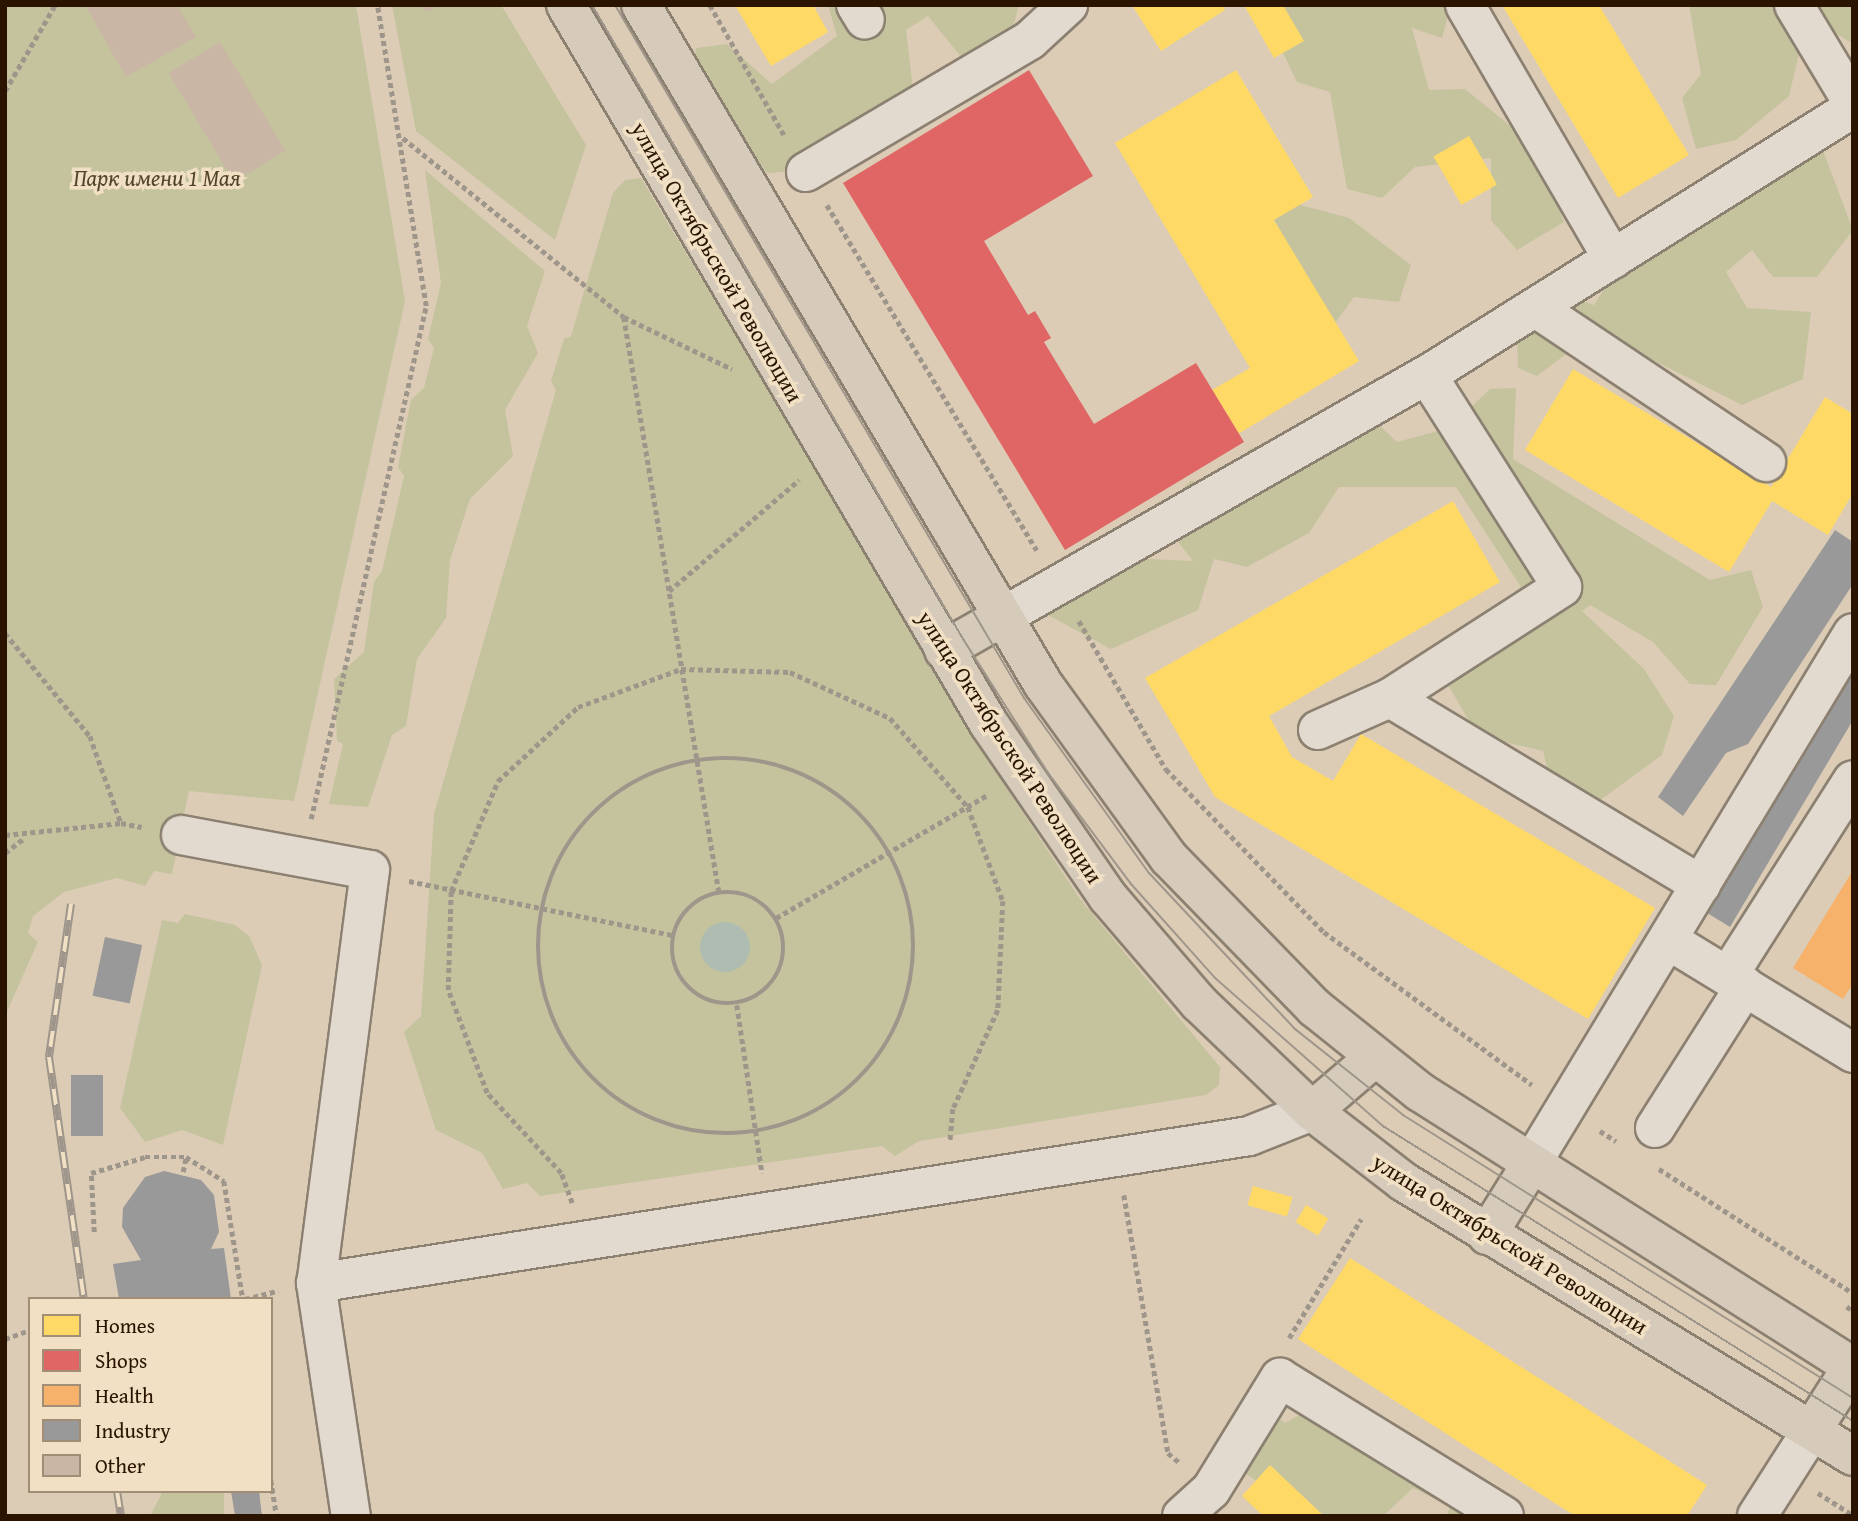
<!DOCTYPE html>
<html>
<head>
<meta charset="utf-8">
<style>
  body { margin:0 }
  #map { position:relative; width:1858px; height:1521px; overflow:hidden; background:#dcccb5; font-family:"Gentium Book Plus",serif }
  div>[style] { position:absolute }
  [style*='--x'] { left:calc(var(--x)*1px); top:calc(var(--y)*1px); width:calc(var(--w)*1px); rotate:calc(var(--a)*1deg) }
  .green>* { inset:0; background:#c4c39e }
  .water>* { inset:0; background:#aebcb1 }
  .round { border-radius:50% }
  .homes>* { inset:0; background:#ffd966; transform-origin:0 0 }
  .shops>* { inset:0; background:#e06666 }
  .health>* { inset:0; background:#f6b26b }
  .industry>* { inset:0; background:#999; transform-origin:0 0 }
  .building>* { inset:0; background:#cab6a5; transform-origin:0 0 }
  .path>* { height:4.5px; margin-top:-2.25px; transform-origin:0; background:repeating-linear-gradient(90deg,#9f968b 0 5px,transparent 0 8.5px) }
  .path>.ring { margin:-2.25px; padding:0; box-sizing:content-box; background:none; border:4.5px solid #9f968b; border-radius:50% }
  .roads { filter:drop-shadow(2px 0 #8c8071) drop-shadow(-2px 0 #8c8071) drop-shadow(0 2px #8c8071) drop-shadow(0 -2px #8c8071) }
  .minor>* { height:38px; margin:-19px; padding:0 19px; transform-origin:19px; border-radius:19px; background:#e2dacf }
  .major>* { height:38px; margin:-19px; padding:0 19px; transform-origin:19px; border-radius:19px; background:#d6cbbb }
  .tram>* { height:2px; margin:-1px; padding:0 1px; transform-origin:1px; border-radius:1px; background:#9f968b }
  .rail>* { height:8px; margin-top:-4px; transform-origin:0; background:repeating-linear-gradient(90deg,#f2e0c5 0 16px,#9f968b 0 32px); box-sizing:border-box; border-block:2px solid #9f968b }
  span { translate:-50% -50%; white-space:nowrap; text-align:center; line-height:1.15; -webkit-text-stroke:7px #f2e0c5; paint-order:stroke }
  .park-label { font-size:23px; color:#52462a; font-style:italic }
  .street-label { font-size:23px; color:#2a1400 }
  .frame { position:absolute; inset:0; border:7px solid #2a1400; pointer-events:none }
  .legend { position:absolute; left:28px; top:1297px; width:245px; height:196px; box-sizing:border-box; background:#f2e0c5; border:2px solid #a28e76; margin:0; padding:9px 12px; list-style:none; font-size:21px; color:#2a1400 }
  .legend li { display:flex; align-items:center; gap:14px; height:35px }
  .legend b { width:35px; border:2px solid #a28e76 }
</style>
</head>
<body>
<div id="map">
  <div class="green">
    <div style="clip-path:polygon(5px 5px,356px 5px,405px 301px,294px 801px,189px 791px,172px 874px,154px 871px,145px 886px,117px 878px,64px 892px,33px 916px,28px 933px,38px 942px,5px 1016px)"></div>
    <div style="clip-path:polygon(392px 5px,501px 5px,586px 145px,555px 240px,416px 131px)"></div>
    <div style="clip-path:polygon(828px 5px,1019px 5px,1003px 65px,979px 79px,928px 16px,906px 30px,914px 97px,838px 168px,767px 173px,693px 77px,696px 48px,727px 44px,772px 84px,837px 36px)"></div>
    <div style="clip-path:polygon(1260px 5px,1451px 5px,1442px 38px,1412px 28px,1429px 90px,1465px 89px,1535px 146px,1564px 222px,1517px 250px,1491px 220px,1491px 158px,1415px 167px,1382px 198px,1347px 189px,1330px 92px,1297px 82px)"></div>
    <div style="clip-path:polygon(1689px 5px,1802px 5px,1808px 15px,1789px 96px,1736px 140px,1696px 149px,1682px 98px,1701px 74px)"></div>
    <div style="clip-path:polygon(1811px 5px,1853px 5px,1853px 44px,1824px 26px)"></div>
    <div style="clip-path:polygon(1821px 145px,1853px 230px,1817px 277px,1773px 277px,1752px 250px,1726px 272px,1747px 308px,1811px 312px,1803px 379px,1742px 405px,1653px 360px,1612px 381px,1570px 351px,1537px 376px,1518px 368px,1517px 335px,1571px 298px,1594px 305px,1613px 275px)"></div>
    <div style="clip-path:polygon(425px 170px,545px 271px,527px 326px,538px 353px,505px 410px,513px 456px,470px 499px,450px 560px,446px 618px,417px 659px,406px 726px,392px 735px,368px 807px,329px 804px,343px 744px,337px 741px,334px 679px,364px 652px,374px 582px,382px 571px,404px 476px,398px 467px,411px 400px,424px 388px,434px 348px,428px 339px,441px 283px)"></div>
    <div style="clip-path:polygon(641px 178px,1013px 798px,1080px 899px,1220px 1067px,1219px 1085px,1206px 1095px,919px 1141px,895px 1156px,882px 1146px,540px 1196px,527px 1183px,503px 1189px,482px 1153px,436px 1130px,404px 1032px,421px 1016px,434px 814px,556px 390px,551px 381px,564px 339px,571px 336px,613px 193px,625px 180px)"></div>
    <div style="clip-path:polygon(1278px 199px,1349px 218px,1411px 265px,1399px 302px,1354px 297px,1330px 330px,1251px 217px)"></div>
    <div style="clip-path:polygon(1516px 388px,1513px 459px,1710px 580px,1751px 570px,1763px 607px,1716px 685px,1690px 684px,1653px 642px,1590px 605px,1582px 611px,1644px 669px,1674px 716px,1662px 755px,1595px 804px,1551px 785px,1543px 751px,1478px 736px,1432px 658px,1521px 587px,1456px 487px,1339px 487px,1309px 533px,1247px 567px,1214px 559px,1198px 610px,1111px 649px,1046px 614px,1042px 572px,1085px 556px,1193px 561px,1158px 516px,1190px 481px,1222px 482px,1251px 448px,1304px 435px,1350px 397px,1397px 442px,1449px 428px,1490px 389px)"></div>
    <div style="clip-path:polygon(185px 914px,235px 925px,249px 936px,262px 965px,223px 1145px,182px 1130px,145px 1142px,120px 1108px,162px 920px,178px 923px)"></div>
    <div style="clip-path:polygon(1253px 1397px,1285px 1423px,1310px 1409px,1530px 1516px,1447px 1516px,1450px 1506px,1413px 1488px,1383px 1516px,1306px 1516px,1245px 1473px,1223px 1429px)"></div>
    <div style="clip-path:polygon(163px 1491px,224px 1491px,224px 1516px,150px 1516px)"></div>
  </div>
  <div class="water">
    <div class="round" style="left:700px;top:922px;width:50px;height:50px"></div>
  </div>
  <div class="homes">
    <div style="clip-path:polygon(735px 5px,813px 5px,828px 32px,771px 66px)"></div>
    <div style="clip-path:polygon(1132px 5px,1223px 5px,1225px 10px,1161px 51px)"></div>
    <div style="clip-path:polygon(1244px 5px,1283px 5px,1304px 41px,1274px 58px)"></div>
    <div style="clip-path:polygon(1502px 5px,1599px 5px,1689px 155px,1618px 198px)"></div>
    <div style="clip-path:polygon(1236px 70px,1313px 197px,1274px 220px,1359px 361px,1238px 434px,1212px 390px,1250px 368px,1115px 143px)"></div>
    <div style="left:1469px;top:136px;width:56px;height:41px;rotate:60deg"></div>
    <div style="clip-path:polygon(1573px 369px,1771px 487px,1825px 397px,1853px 414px,1853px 493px,1828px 535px,1772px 501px,1729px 572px,1525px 450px)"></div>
    <div style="clip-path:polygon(1453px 501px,1500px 582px,1269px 716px,1292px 757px,1333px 781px,1361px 734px,1655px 908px,1588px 1019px,1215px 797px,1145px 678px)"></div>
    <div style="left:1253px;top:1186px;width:41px;height:20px;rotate:16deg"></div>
    <div style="left:1306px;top:1205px;width:26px;height:20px;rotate:31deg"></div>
    <div style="clip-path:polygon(1350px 1258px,1707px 1485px,1687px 1516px,1575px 1516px,1298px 1339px)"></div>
    <div style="clip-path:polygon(1270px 1465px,1324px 1516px,1263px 1516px,1242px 1496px)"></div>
  </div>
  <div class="shops">
    <div style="clip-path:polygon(1029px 70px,1093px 176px,984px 241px,1028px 315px,1035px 311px,1051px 338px,1044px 342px,1094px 424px,1196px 363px,1244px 442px,1065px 550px,843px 183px)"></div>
  </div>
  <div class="health">
    <div style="clip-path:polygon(1853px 870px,1853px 984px,1843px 999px,1793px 968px)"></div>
  </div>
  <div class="industry">
    <div style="clip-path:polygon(1835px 530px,1853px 542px,1853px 584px,1748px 744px,1726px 753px,1683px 816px,1658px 797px)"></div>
    <div style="clip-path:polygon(1853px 668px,1853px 720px,1730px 927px,1704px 911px)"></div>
    <div style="left:105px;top:937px;width:38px;height:60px;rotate:12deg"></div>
    <div style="left:71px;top:1075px;width:32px;height:61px"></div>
    <div style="clip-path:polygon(164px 1171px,201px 1180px,214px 1195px,219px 1232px,211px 1249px,224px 1248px,231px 1299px,119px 1299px,113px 1264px,141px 1260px,122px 1227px,123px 1208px,145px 1177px)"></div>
    <div style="clip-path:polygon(231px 1491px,259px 1491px,262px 1516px,235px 1516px)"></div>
  </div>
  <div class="building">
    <div style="clip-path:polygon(85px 5px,177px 5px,196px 37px,126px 77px)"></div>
    <div style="clip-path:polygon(416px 5px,437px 5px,430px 12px)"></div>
    <div style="left:220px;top:42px;width:127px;height:60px;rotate:59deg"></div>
  </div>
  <div class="path">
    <div style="--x:710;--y:5;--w:153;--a:60.3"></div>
    <div style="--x:5;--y:91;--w:99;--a:-59.8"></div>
    <div style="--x:403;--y:138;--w:284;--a:39"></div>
    <div style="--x:624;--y:317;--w:120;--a:25.7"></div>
    <div style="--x:827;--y:205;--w:404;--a:58.7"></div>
    <div style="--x:624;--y:317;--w:583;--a:80.62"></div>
    <div style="--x:669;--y:591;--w:171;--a:-40.5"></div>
    <div style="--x:1079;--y:621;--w:172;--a:59.6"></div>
    <div style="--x:1166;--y:769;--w:227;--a:45.9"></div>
    <div style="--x:1324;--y:932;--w:258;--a:36.3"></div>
    <div style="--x:5;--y:633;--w:134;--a:50.5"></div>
    <div style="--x:90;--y:736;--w:92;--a:70.4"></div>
    <div class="ring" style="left:538px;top:758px;width:371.5px;height:371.5px"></div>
    <div style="--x:311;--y:819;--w:526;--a:-77.36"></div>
    <div style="--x:426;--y:306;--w:305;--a:-99.2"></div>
    <div style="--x:5;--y:835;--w:117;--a:-5.9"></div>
    <div style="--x:121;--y:823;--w:21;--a:11"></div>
    <div style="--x:5;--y:853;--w:24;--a:-38"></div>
    <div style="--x:409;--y:881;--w:268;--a:11.6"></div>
    <div class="ring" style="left:672px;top:892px;width:107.5px;height:107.5px"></div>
    <div style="--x:776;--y:918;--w:244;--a:-30.2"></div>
    <div style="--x:737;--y:1005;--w:170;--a:81.5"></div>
    <div style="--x:1600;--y:1131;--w:19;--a:32"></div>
    <div style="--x:1659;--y:1169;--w:230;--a:32.6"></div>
    <div style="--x:183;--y:1172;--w:15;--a:-79"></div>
    <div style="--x:186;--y:1157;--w:45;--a:32.3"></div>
    <div style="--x:224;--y:1181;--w:120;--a:80.9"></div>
    <div style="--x:1124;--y:1195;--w:262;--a:80.3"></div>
    <div style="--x:1168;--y:1453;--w:17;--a:40"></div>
    <div style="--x:572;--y:1203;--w:32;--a:-110"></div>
    <div style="--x:561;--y:1173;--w:109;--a:-132.8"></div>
    <div style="--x:487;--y:1093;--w:110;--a:-110.7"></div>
    <div style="--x:448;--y:990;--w:99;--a:-88.3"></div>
    <div style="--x:451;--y:891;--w:120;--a:-66.9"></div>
    <div style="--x:498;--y:781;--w:109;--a:-42.8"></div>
    <div style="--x:578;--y:707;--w:110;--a:-20.3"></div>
    <div style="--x:681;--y:669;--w:109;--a:1.6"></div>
    <div style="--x:790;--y:672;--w:110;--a:24.7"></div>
    <div style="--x:890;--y:718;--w:118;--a:48.8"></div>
    <div style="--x:968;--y:807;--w:100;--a:69.6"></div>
    <div style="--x:1003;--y:901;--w:109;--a:92.6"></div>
    <div style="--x:998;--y:1010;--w:109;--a:114.4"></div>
    <div style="--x:953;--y:1109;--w:33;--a:95"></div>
    <div style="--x:94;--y:1232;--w:59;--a:-92.9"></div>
    <div style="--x:91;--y:1173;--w:56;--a:-16.5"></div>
    <div style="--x:145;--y:1157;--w:41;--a:0"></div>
    <div style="--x:245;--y:1299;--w:34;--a:-14"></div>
    <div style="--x:1847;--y:1310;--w:10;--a:-53"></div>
    <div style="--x:1289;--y:1338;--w:139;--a:-58.8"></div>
    <div style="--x:5;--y:1339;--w:27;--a:-20"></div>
    <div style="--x:271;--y:1480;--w:36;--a:81"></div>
    <div style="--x:1818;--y:1493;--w:41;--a:32.2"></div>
  </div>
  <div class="roads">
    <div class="minor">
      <div style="--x:856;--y:5;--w:17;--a:59"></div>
      <div style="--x:1465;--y:5;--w:294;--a:59.8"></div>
      <div style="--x:1794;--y:5;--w:114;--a:59"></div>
      <div style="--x:806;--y:172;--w:260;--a:-30.5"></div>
      <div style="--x:1030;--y:40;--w:52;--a:-42.6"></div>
      <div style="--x:1536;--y:308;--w:277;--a:33.8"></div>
      <div style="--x:1002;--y:617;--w:489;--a:-29.7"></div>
      <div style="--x:1427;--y:375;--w:503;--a:-32.08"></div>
      <div style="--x:1390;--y:698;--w:363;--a:31"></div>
      <div style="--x:1318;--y:730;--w:79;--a:-24"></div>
      <div style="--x:1390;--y:698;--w:205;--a:-32.8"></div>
      <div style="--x:1562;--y:587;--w:251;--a:-122.5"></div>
      <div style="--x:181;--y:835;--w:192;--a:10.5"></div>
      <div style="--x:370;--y:870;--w:417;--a:97.4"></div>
      <div style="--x:316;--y:1283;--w:945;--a:-8.95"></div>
      <div style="--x:1249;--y:1136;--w:68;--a:-21.6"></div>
      <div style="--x:1668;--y:940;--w:217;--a:31.4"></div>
      <div style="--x:1728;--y:976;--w:232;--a:-57.5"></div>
      <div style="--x:1655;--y:1128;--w:168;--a:-57.6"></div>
      <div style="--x:1530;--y:1166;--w:623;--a:-58.78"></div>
      <div style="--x:316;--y:1283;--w:236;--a:81.5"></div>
      <div style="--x:1182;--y:1516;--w:39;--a:-42"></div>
      <div style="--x:1211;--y:1490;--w:132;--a:-58.4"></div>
      <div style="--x:1280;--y:1378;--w:263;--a:31.6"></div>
      <div style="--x:1757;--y:1516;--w:102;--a:-57.4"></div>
    </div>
    <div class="major">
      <div style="--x:566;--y:5;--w:834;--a:59.53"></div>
      <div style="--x:989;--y:724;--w:210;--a:55.5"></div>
      <div style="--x:1108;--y:897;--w:140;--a:49.4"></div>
      <div style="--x:1199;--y:1003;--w:156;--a:43.7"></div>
      <div style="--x:1312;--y:1111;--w:116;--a:37.7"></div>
      <div style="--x:1404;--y:1182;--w:526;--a:31.39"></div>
      <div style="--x:641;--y:5;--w:789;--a:59.37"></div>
      <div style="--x:1043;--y:684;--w:215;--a:54.1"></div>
      <div style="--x:1169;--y:858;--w:209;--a:45.8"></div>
      <div style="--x:1315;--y:1008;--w:134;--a:38.7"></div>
      <div style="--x:1420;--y:1092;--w:513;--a:32.42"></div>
      <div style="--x:944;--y:650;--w:67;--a:-29.6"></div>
      <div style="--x:1312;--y:1111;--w:82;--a:-40.5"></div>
      <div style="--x:1487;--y:1235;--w:81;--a:-58.1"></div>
      <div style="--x:1812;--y:1430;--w:75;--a:-57.6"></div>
    </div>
  </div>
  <div class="tram">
    <div style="--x:592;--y:5;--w:735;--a:59.66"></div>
    <div style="--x:963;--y:639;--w:159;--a:57.6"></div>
    <div style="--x:1048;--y:773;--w:139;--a:53.2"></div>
    <div style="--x:1131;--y:884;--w:126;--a:48.2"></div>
    <div style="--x:1215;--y:978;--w:224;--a:41.4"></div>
    <div style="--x:1383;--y:1126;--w:555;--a:32.11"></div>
    <div style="--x:615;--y:5;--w:805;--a:59.45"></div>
    <div style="--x:1024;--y:698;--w:215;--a:54.5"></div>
    <div style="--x:1149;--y:873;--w:214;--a:46.9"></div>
    <div style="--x:1295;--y:1029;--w:138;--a:38.5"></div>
    <div style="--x:1403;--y:1115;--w:532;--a:32.17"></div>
  </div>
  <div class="rail">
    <div style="--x:71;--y:904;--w:155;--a:98.2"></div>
    <div style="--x:49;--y:1057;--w:245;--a:81.8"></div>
    <div style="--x:117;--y:1491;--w:25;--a:81"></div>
  </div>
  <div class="park-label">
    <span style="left:157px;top:178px">Парк имени 1 Мая</span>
  </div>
  <div class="street-label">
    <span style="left:717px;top:262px;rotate:60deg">улица Октябрьской Революции</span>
    <span style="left:1010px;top:747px;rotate:57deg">улица Октябрьской Революции</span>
    <span style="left:1510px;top:1244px;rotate:32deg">улица Октябрьской Революции</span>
  </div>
  <div class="frame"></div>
  <ul class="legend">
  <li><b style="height:19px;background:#ffd966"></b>Homes</li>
  <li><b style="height:19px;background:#e06666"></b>Shops</li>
  <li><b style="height:19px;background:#f6b26b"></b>Health</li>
  <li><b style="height:19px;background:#999"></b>Industry</li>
  <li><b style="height:19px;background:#cab6a5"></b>Other</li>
  </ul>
</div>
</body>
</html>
